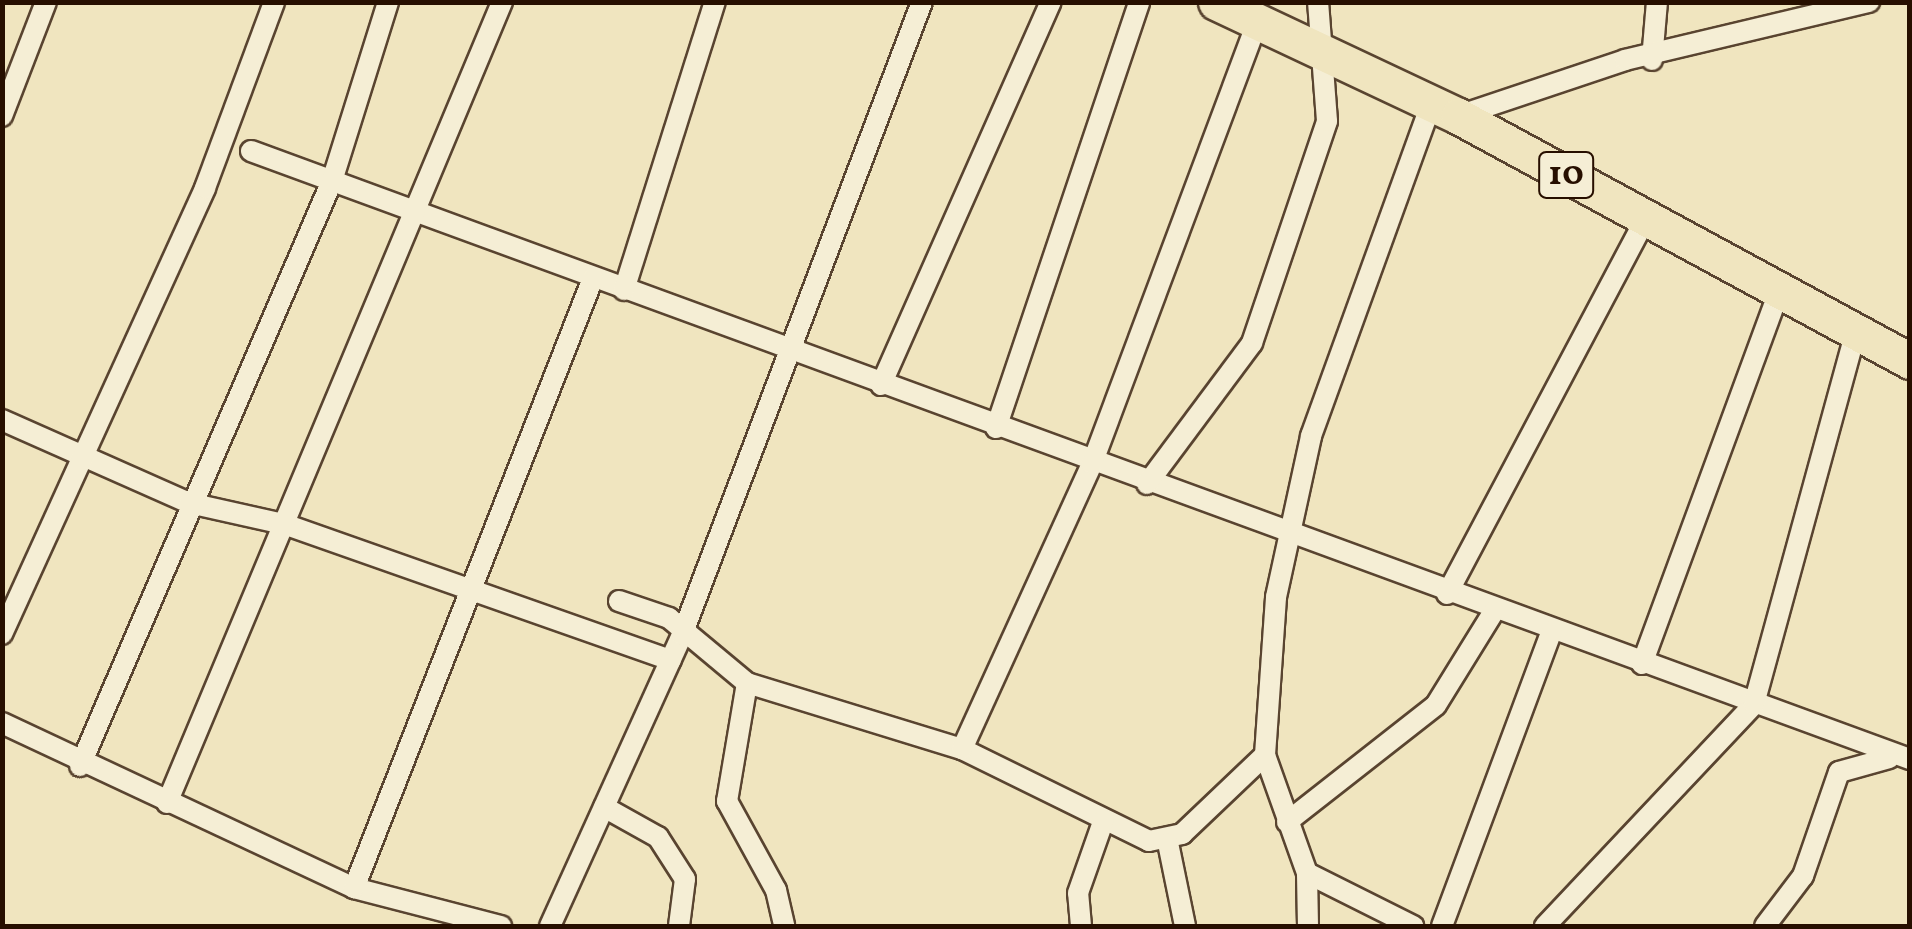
<!DOCTYPE html>
<html>
<head>
<meta charset="utf-8">
<style>
  body { margin:0 }
  #map { position:relative; width:1912px; height:929px; overflow:hidden; background:#f0e5bf; font-family:Vollkorn,serif }
  div>[style] { position:absolute }
  [style*='--x'] { left:calc(var(--x)*1px); top:calc(var(--y)*1px); width:calc(var(--w)*1px); rotate:calc(var(--a)*1deg) }
  .roads { filter:drop-shadow(2px 0 #594430) drop-shadow(-2px 0 #594430) drop-shadow(0 2px #594430) drop-shadow(0 -2px #594430) }
  .street>* { height:20px; margin:-10px; padding:0 10px; transform-origin:10px; border-radius:10px; background:#f5eed5 }
  .highway>* { height:35px; margin:-17.5px; padding:0 17.5px; transform-origin:17.5px; border-radius:17.5px; background:#f0e5bf }
  span { translate:-50% -50%; white-space:nowrap; text-align:center; line-height:1.15; -webkit-text-stroke:10px #f5eed5; paint-order:stroke }
  .shield-label span { padding:2px 8px; background:#f5eed5; border:2px solid; border-radius:8px; -webkit-text-stroke-width:0 }
  .shield-label { font-size:35px; color:#270f00; font-weight:700 }
  .frame { position:absolute; inset:0; border:5px solid #270f00; pointer-events:none }
</style>
</head>
<body>
<div id="map">
  <div class="roads">
    <div class="street">
      <div style="--x:1652;--y:60;--w:58;--a:-85.1"></div>
      <div style="--x:2;--y:116;--w:122;--a:-68.9"></div>
      <div style="--x:1458;--y:116;--w:176;--a:-18.5"></div>
      <div style="--x:1625;--y:60;--w:251;--a:-13.4"></div>
      <div style="--x:251;--y:151;--w:1767;--a:20.13"></div>
      <div style="--x:624;--y:290;--w:302;--a:-72.5"></div>
      <div style="--x:881;--y:385;--w:419;--a:-66.1"></div>
      <div style="--x:2;--y:420;--w:205;--a:23.9"></div>
      <div style="--x:189;--y:503;--w:97;--a:12.5"></div>
      <div style="--x:284;--y:524;--w:410;--a:19.4"></div>
      <div style="--x:996;--y:428;--w:449;--a:-71.4"></div>
      <div style="--x:1147;--y:484;--w:176;--a:-53.3"></div>
      <div style="--x:1252;--y:343;--w:234;--a:-71.3"></div>
      <div style="--x:1327;--y:121;--w:119;--a:-94.3"></div>
      <div style="--x:1447;--y:594;--w:425;--a:-62.1"></div>
      <div style="--x:619;--y:601;--w:53;--a:18.8"></div>
      <div style="--x:669;--y:618;--w:102;--a:39.8"></div>
      <div style="--x:747;--y:683;--w:225;--a:17.1"></div>
      <div style="--x:962;--y:749;--w:208;--a:26.2"></div>
      <div style="--x:1149;--y:841;--w:34;--a:-12"></div>
      <div style="--x:1182;--y:834;--w:115;--a:-43.6"></div>
      <div style="--x:2;--y:634;--w:490;--a:-65.5"></div>
      <div style="--x:205;--y:188;--w:198;--a:-69.6"></div>
      <div style="--x:1642;--y:664;--w:396;--a:-69.8"></div>
      <div style="--x:747;--y:683;--w:120;--a:99.6"></div>
      <div style="--x:727;--y:801;--w:102;--a:61.2"></div>
      <div style="--x:776;--y:890;--w:37;--a:77"></div>
      <div style="--x:2;--y:723;--w:389;--a:25.1"></div>
      <div style="--x:354;--y:888;--w:152;--a:14.5"></div>
      <div style="--x:962;--y:749;--w:313;--a:-65.5"></div>
      <div style="--x:1092;--y:464;--w:471;--a:-69.5"></div>
      <div style="--x:80;--y:766;--w:637;--a:-66.7"></div>
      <div style="--x:332;--y:181;--w:188;--a:-72.6"></div>
      <div style="--x:167;--y:803;--w:868;--a:-67.3"></div>
      <div style="--x:604;--y:807;--w:62;--a:29.1"></div>
      <div style="--x:658;--y:837;--w:50;--a:57.3"></div>
      <div style="--x:685;--y:879;--w:47;--a:97.3"></div>
      <div style="--x:1287;--y:822;--w:189;--a:-38.1"></div>
      <div style="--x:1436;--y:705;--w:110;--a:-58.3"></div>
      <div style="--x:1168;--y:843;--w:85;--a:78.4"></div>
      <div style="--x:1307;--y:873;--w:119;--a:26.6"></div>
      <div style="--x:354;--y:888;--w:655;--a:-68.6"></div>
      <div style="--x:550;--y:926;--w:320;--a:-65.6"></div>
      <div style="--x:682;--y:635;--w:677;--a:-69.24"></div>
      <div style="--x:1081;--y:926;--w:33;--a:-95"></div>
      <div style="--x:1078;--y:893;--w:78;--a:-70.6"></div>
      <div style="--x:1308;--y:926;--w:53;--a:-91.1"></div>
      <div style="--x:1307;--y:873;--w:125;--a:-109.6"></div>
      <div style="--x:1265;--y:755;--w:158;--a:-86"></div>
      <div style="--x:1276;--y:597;--w:165;--a:-77.7"></div>
      <div style="--x:1311;--y:436;--w:350;--a:-70.1"></div>
      <div style="--x:1442;--y:926;--w:315;--a:-69.6"></div>
      <div style="--x:1545;--y:926;--w:305;--a:-46.7"></div>
      <div style="--x:1754;--y:704;--w:383;--a:-74.7"></div>
      <div style="--x:1765;--y:926;--w:63;--a:-52.8"></div>
      <div style="--x:1803;--y:876;--w:110;--a:-70.9"></div>
      <div style="--x:1839;--y:772;--w:52;--a:-15.6"></div>
    </div>
    <div class="highway">
      <div style="--x:1216;--y:2;--w:268;--a:25.2"></div>
      <div style="--x:1458;--y:116;--w:514;--a:28.46"></div>
    </div>
  </div>
  <div class="shield-label">
    <span style="left:1566px;top:175px">10</span>
  </div>
  <div class="frame"></div>
</div>
</body>
</html>
